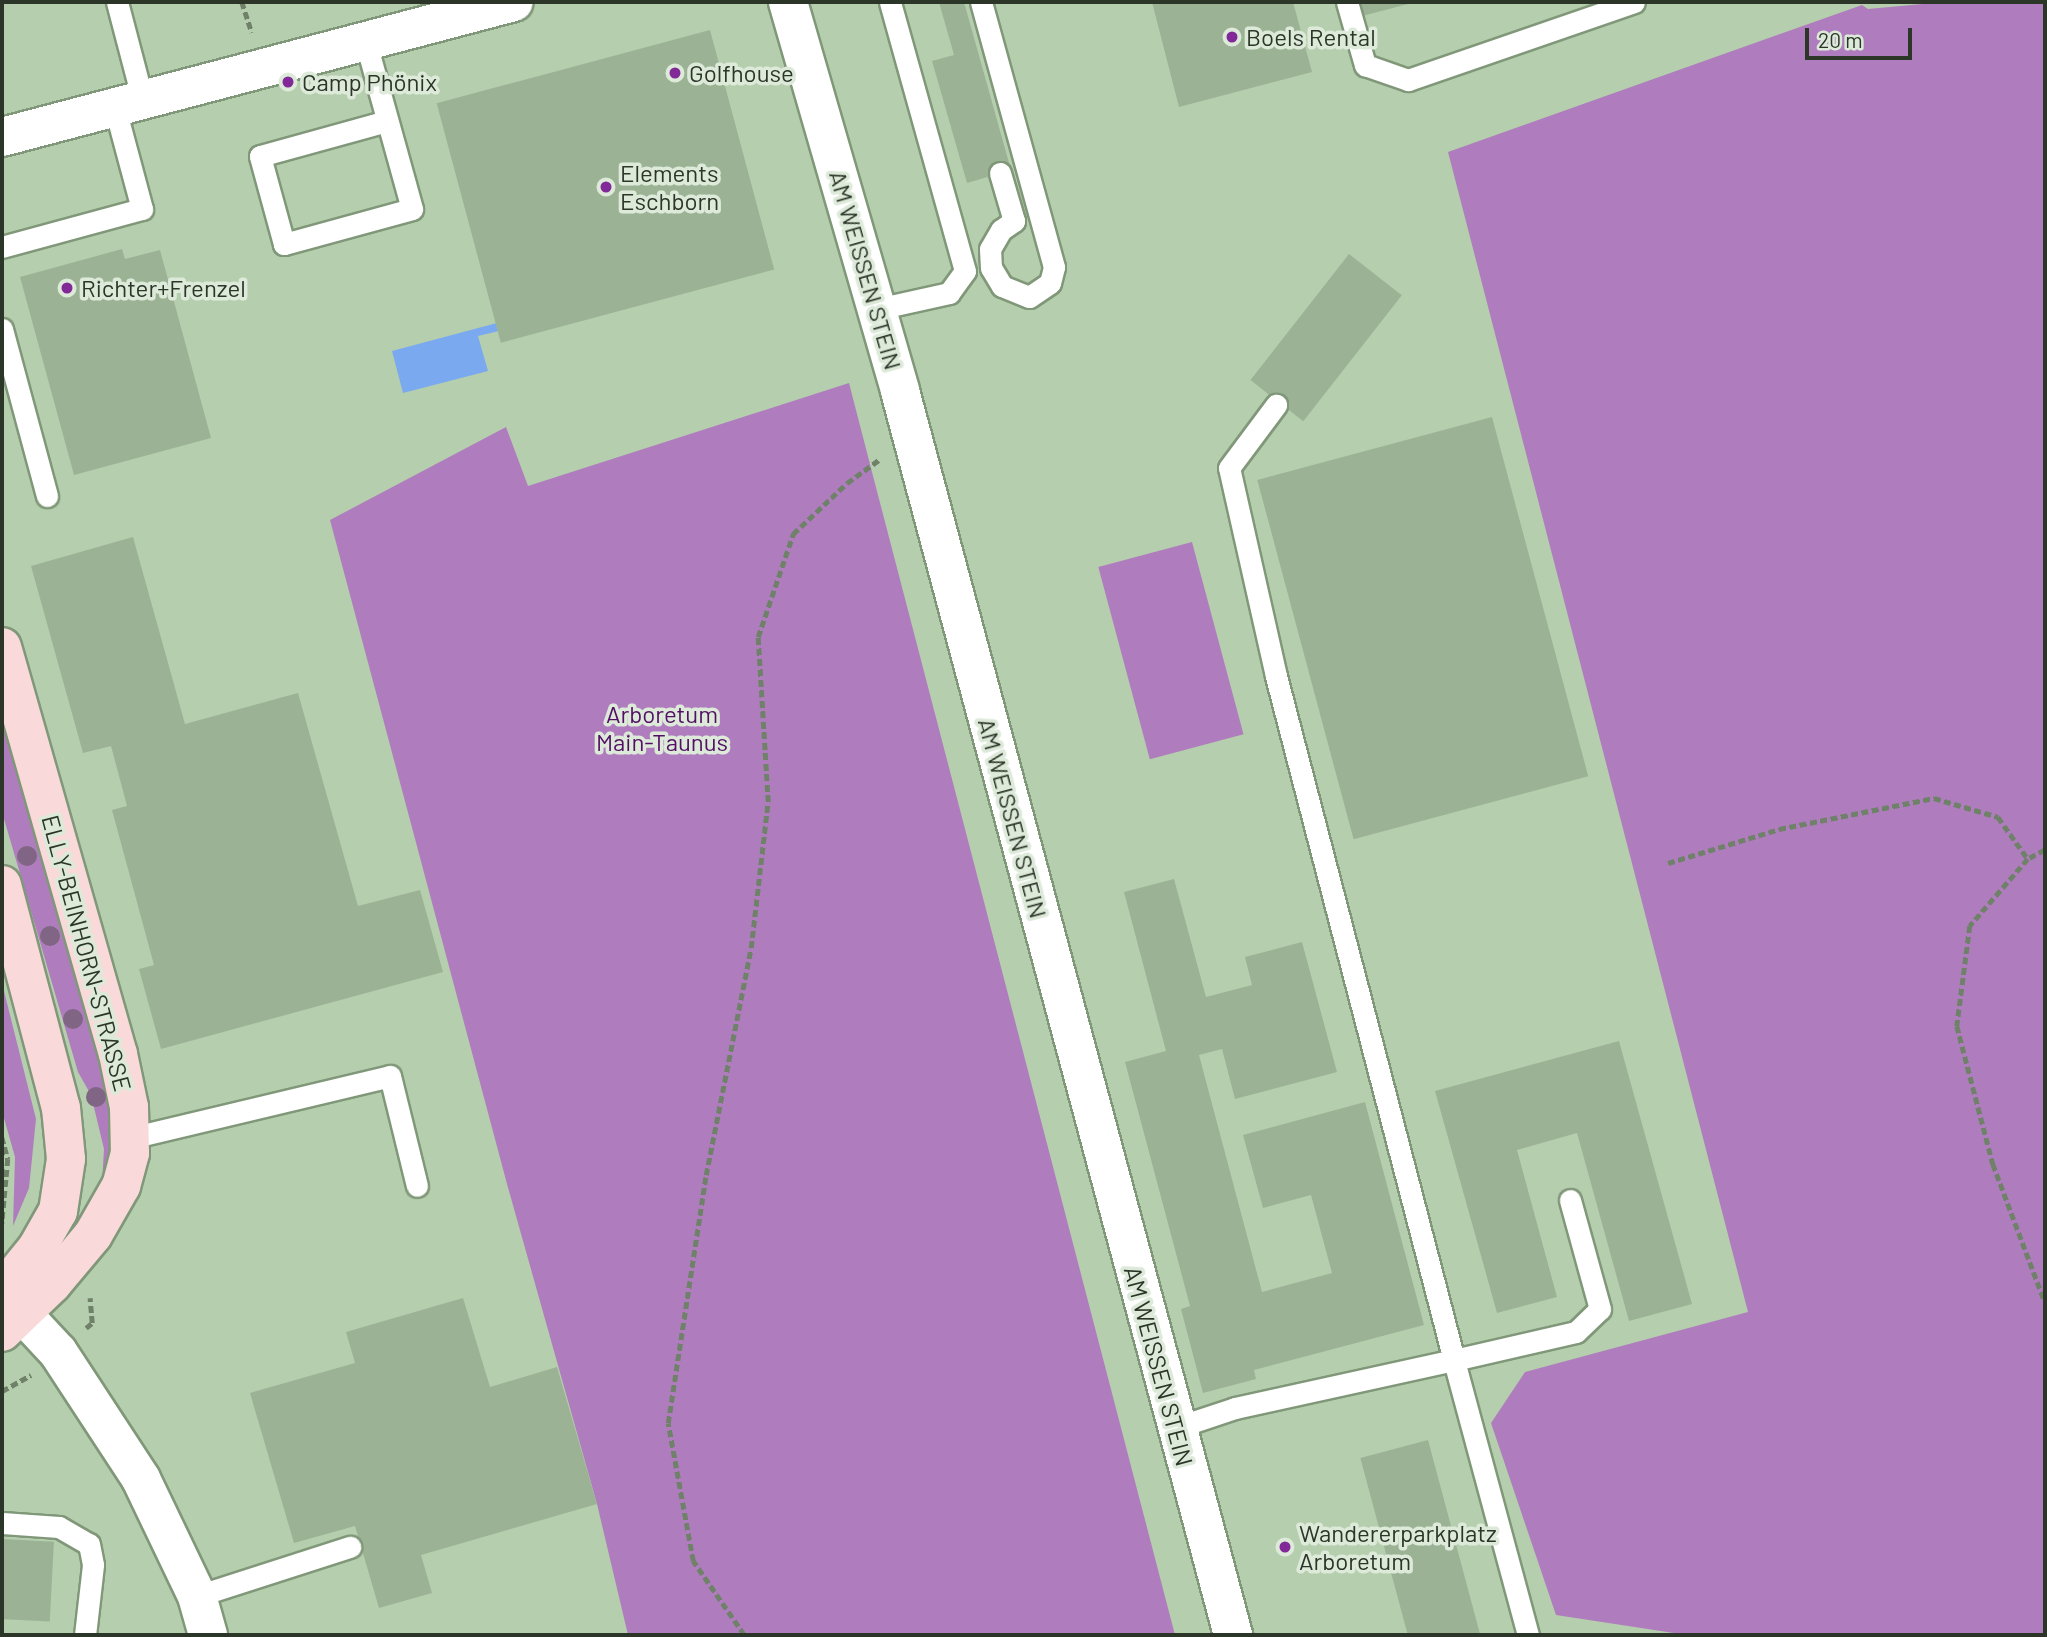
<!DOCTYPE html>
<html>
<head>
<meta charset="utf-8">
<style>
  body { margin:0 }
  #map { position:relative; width:2047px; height:1637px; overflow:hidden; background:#b5cead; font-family:Barlow,sans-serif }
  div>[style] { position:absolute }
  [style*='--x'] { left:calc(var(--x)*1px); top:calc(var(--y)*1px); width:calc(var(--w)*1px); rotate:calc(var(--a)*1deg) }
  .green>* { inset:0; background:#af7dbe; transform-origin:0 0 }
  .water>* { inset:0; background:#7aa9f0 }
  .building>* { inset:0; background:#9bb394; transform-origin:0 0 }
  .path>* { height:4.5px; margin-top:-2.25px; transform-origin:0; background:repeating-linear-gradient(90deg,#70816a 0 7px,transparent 0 10.5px) }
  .roads { filter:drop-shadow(2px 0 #809879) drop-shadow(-2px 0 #809879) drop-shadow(0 2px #809879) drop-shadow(0 -2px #809879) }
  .lane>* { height:21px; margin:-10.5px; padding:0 10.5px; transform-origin:10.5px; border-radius:10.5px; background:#fff }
  .street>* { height:38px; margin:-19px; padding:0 19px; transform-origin:19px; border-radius:19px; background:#fff }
  .secondary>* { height:38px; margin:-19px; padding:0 19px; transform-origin:19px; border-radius:19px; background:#fad9da }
  .trees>* { width:20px; height:20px; margin:-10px; border-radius:50%; background:#806585 }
  .dots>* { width:19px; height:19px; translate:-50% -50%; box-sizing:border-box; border:4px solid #ddeada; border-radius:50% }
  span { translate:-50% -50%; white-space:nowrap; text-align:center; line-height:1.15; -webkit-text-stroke:7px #ddeada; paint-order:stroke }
  .poi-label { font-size:24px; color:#2b3528 }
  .left { translate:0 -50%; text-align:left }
  .street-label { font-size:24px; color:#2b3528 }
  .park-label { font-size:24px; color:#540f65 }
  .frame { position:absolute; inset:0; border:4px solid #2b3528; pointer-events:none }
  .scale { position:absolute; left:1805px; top:28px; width:107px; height:32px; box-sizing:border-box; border:4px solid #2b3528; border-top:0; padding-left:9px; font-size:21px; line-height:24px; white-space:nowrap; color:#2b3528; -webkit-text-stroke:5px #ddeada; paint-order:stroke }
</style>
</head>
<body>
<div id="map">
  <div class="green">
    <div style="clip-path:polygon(1944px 2px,2045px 2px,2045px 1635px,1687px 1635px,1556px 1615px,1491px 1423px,1525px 1372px,1748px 1312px,1448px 152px,1862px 5px,1868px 9px)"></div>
    <div style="clip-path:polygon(849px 383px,872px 472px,1175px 1635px,628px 1635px,597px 1504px,507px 1184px,330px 520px,506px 427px,528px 486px)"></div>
    <div style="left:1192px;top:542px;width:199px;height:97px;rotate:75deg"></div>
    <div style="clip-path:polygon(2px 700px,115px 1107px,118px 1155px,101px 1202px,104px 1149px,91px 1095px,78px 1072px,2px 812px)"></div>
    <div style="clip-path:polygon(2px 983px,36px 1119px,29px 1188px,13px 1226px,15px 1157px,2px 1111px)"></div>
  </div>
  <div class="water">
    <div style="clip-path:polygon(497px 323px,499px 331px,478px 336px,488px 371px,403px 393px,392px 351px)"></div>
  </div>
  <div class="building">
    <div style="clip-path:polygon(939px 2px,964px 2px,1011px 170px,967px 183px,932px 61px,954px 55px)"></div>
    <div style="clip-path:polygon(1152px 2px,1293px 2px,1312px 72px,1179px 107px)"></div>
    <div style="clip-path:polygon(1358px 2px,1412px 2px,1412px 3px,1362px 16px)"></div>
    <div style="left:710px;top:30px;width:248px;height:283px;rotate:75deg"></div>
    <div style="clip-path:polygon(122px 249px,125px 259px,160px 250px,211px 438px,74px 475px,20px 277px)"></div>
    <div style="left:1349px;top:254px;width:67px;height:160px;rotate:38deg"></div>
    <div style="left:1492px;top:417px;width:372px;height:243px;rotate:75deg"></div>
    <div style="clip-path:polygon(133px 537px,185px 724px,298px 693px,358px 906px,420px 890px,443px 972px,161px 1049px,139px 969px,154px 965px,112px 810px,127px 806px,111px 746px,83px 753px,31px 566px)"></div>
    <div style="clip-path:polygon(1174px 879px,1206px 997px,1252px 985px,1245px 957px,1302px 942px,1337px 1072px,1235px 1099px,1222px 1049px,1199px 1055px,1262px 1292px,1332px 1273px,1311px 1195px,1263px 1208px,1243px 1135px,1365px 1102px,1424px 1325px,1254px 1370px,1256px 1379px,1203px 1393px,1181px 1309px,1190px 1306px,1125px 1062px,1166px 1051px,1124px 892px)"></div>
    <div style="clip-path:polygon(1619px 1041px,1692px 1304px,1629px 1321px,1577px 1133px,1517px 1150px,1557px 1297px,1497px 1313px,1435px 1091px)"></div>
    <div style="clip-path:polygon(463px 1298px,490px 1387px,557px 1367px,597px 1504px,421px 1555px,432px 1593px,379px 1608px,355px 1526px,294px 1543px,250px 1393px,355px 1363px,346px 1332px)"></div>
    <div style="left:1428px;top:1440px;width:202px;height:70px;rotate:75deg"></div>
    <div style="left:2px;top:1539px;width:52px;height:80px;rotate:3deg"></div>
  </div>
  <div class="path">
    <div style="--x:242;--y:2;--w:32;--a:72"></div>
    <div style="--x:2045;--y:850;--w:19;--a:152"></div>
    <div style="--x:2028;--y:859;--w:89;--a:130.9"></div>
    <div style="--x:1970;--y:926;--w:101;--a:97.4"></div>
    <div style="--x:1957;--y:1026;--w:143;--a:75.4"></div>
    <div style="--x:1993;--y:1164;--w:147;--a:69.4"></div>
    <div style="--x:1668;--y:863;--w:116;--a:-17"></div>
    <div style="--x:1779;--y:829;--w:158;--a:-11.3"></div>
    <div style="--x:1934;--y:798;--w:67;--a:16.5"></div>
    <div style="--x:1998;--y:817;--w:52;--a:54.5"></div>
    <div style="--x:2;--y:1137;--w:23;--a:75"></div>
    <div style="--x:8;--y:1159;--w:65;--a:95.3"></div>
    <div style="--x:86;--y:1328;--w:8;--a:-40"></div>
    <div style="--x:92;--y:1323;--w:25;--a:-95"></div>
    <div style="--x:2;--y:1391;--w:33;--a:-29"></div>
    <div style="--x:744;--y:1635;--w:90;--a:-124.6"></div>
    <div style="--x:693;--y:1561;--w:140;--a:-100.3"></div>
    <div style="--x:668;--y:1423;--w:251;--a:-81.3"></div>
    <div style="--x:706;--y:1175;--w:231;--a:-78.8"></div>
    <div style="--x:751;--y:948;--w:147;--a:-83.4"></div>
    <div style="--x:768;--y:802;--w:165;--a:-93.5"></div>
    <div style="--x:758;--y:637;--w:109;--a:-71.2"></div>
    <div style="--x:793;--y:534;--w:74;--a:-43.4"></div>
    <div style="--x:847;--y:483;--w:41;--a:-36"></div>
  </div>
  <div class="roads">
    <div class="lane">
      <div style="--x:117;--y:2;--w:102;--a:75.3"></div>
      <div style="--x:981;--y:2;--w:275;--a:74.6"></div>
      <div style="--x:1054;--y:267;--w:16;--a:104"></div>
      <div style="--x:1050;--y:283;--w:25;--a:146"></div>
      <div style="--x:1029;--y:297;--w:29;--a:-158"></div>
      <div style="--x:1002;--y:286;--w:21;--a:-121"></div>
      <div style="--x:991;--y:268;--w:19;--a:-93"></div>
      <div style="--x:990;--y:249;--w:22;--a:-60"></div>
      <div style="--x:1001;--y:230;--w:16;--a:-35"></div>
      <div style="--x:1014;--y:221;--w:50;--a:-106.3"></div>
      <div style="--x:1347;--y:2;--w:66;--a:74.1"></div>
      <div style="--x:1365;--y:65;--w:46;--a:19.2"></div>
      <div style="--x:1408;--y:80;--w:239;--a:-19"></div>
      <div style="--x:366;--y:43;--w:172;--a:74.5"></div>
      <div style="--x:412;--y:209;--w:133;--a:164.7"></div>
      <div style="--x:284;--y:244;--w:91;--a:-105.3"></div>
      <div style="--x:260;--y:156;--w:132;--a:-15.4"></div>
      <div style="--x:2;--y:247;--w:145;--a:-15.2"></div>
      <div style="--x:142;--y:209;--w:105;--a:-105"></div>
      <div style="--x:877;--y:309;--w:74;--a:-12.5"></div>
      <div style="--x:949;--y:293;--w:27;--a:-54"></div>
      <div style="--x:965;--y:271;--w:279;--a:-105.6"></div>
      <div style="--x:2;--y:329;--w:173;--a:74.9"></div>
      <div style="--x:130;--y:1138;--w:267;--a:-13.4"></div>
      <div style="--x:390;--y:1076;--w:113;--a:76.2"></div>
      <div style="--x:1175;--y:1428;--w:63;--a:-18.4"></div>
      <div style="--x:1235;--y:1408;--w:224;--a:-12.4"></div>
      <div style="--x:1454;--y:1360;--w:707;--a:-104.59"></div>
      <div style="--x:1276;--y:676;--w:213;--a:-102.7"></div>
      <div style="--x:1229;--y:468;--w:79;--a:-53.3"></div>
      <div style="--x:2;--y:1523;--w:57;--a:4"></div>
      <div style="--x:59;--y:1527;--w:34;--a:30"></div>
      <div style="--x:89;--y:1544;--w:21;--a:79"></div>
      <div style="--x:93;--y:1565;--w:70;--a:96.5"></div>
      <div style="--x:197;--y:1596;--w:161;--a:-17.8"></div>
      <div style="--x:1528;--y:1635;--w:285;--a:-105.1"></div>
      <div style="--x:1454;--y:1360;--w:125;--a:-12.9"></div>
      <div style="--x:1576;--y:1332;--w:33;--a:-44"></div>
      <div style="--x:1600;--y:1309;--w:113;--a:-105.4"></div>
    </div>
    <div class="street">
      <div style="--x:788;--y:2;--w:405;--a:73.9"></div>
      <div style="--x:900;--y:391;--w:1288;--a:75.01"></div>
      <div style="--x:2;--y:137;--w:529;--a:-14.77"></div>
      <div style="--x:2;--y:1292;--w:82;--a:47"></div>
      <div style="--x:58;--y:1352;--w:152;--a:56.8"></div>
      <div style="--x:141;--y:1479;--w:130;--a:64.4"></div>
      <div style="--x:197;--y:1596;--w:41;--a:74.2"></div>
    </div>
    <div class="secondary">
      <div style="--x:2;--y:647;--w:423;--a:74.1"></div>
      <div style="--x:118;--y:1054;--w:54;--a:78.3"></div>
      <div style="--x:129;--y:1107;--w:46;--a:88.8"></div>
      <div style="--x:130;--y:1153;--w:34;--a:105"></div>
      <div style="--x:121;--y:1186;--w:56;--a:119.7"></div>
      <div style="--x:93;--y:1235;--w:64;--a:129.9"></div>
      <div style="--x:52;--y:1284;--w:69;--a:136.2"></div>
      <div style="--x:2;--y:885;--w:231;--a:75.2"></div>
      <div style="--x:61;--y:1108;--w:51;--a:84.4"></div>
      <div style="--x:66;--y:1159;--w:53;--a:98.7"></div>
      <div style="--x:58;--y:1211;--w:43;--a:119.6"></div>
      <div style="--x:37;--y:1248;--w:55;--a:129.1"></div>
    </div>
  </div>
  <div class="trees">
    <div style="left:27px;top:856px"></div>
    <div style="left:50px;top:936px"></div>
    <div style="left:73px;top:1019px"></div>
    <div style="left:96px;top:1097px"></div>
  </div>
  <div class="dots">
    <div style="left:1232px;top:37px;background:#802997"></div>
    <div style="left:675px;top:73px;background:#802997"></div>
    <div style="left:288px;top:82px;background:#802997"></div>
    <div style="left:606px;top:187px;background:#802997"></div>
    <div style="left:67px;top:288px;background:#802997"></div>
    <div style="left:1285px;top:1547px;background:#802997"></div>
  </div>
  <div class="poi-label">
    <span class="left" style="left:1246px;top:37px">Boels Rental</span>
    <span class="left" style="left:689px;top:73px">Golfhouse</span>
    <span class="left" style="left:302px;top:82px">Camp Phönix</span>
    <span class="left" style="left:620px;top:187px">Elements<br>Eschborn</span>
    <span class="left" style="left:81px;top:288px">Richter+Frenzel</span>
    <span class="left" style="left:1299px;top:1547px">Wandererparkplatz<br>Arboretum</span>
  </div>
  <div class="street-label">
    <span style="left:866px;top:270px;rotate:74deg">AM WEISSEN STEIN</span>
    <span style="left:1013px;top:818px;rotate:75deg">AM WEISSEN STEIN</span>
    <span style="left:87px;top:953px;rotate:75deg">ELLY-BEINHORN-STRASSE</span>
    <span style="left:1159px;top:1366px;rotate:75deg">AM WEISSEN STEIN</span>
  </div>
  <div class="park-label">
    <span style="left:662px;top:728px">Arboretum<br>Main-Taunus</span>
  </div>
  <div class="frame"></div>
  <div class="scale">20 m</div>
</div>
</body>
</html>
